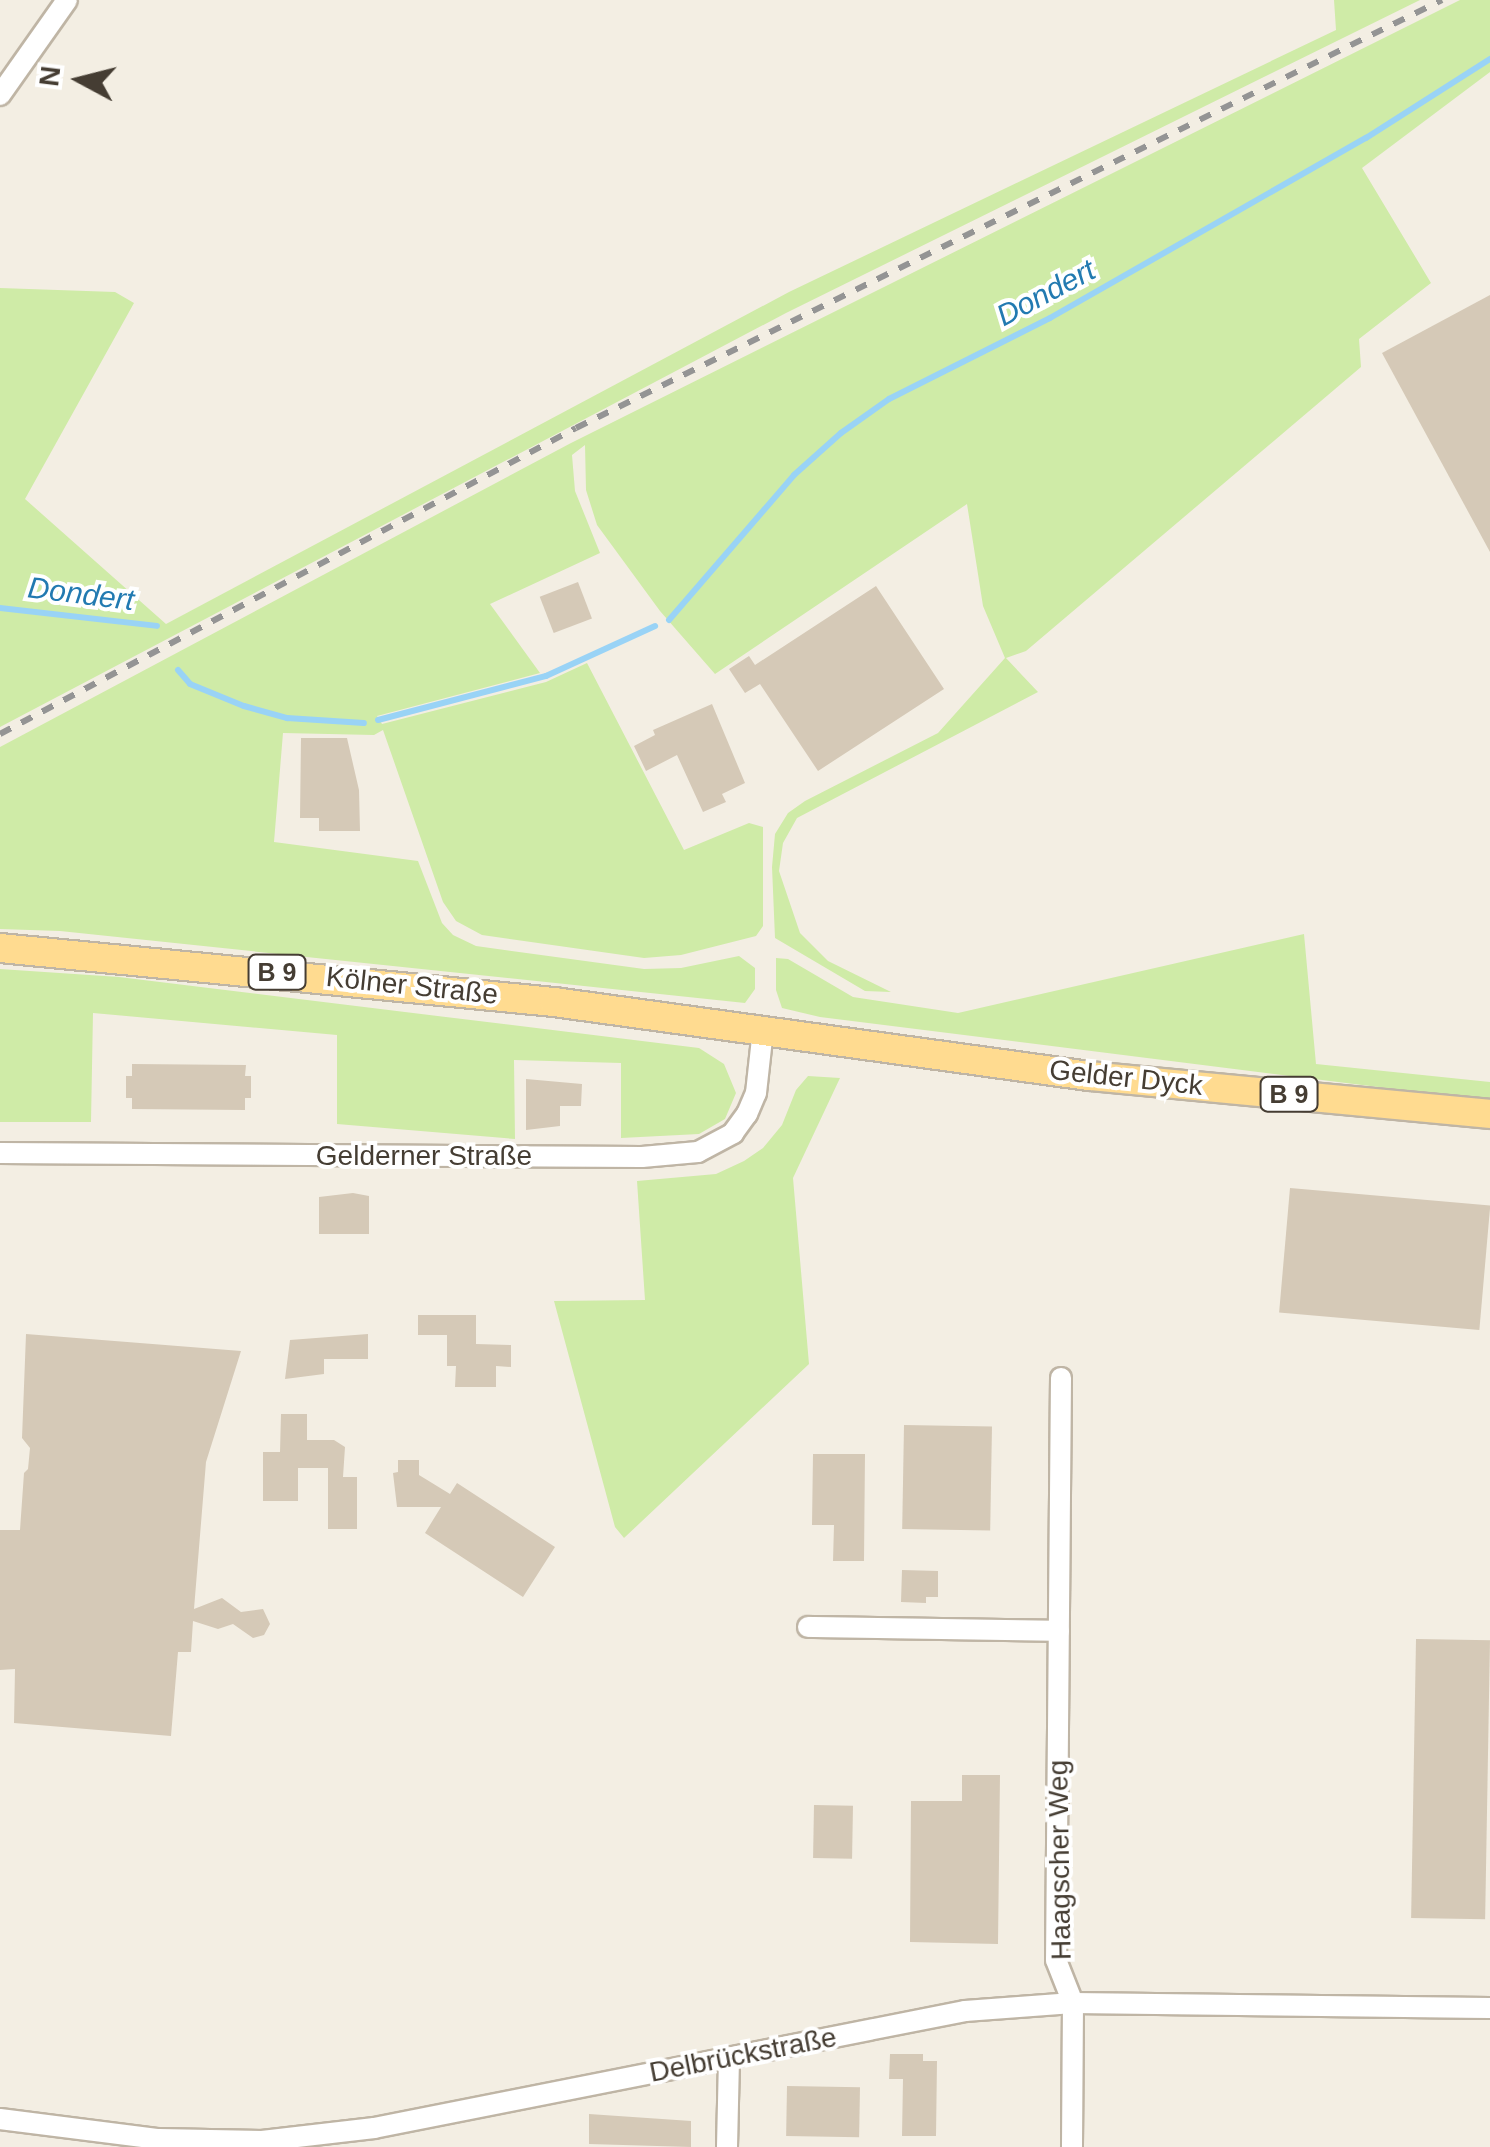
<!DOCTYPE html>
<html>
<head>
<meta charset="utf-8">
<style>
  body { margin:0 }
  #map { position:relative; width:1490px; height:2147px; overflow:hidden; background:#f3eee3; font-family:Arial,sans-serif }
  div>[style] { position:absolute }
  [style*='--x'] { left:calc(var(--x)*1px); top:calc(var(--y)*1px); width:calc(var(--w)*1px); rotate:calc(var(--a)*1deg) }
  .green>* { inset:0; background:#cfeba7 }
  .stream>* { height:6px; margin:-3px; padding:0 3px; transform-origin:3px; border-radius:3px; background:#99d3f6 }
  .building>* { inset:0; background:#d5c9b7; transform-origin:0 0 }
  .roads { filter:drop-shadow(2px 0 #bfb5a5) drop-shadow(-2px 0 #bfb5a5) drop-shadow(0 2px #bfb5a5) drop-shadow(0 -2px #bfb5a5) }
  .minor>* { height:20px; margin:-10px; padding:0 10px; transform-origin:10px; border-radius:10px; background:#fff }
  .major>* { height:28px; margin:-14px; padding:0 14px; transform-origin:14px; border-radius:14px; background:#ffdb90 }
  .rail>* { height:6px; margin-top:-3px; transform-origin:0; background:repeating-linear-gradient(90deg,#949494 0 12px,transparent 0 24px) }
  span { translate:-50% -50%; white-space:nowrap; text-align:center; line-height:1.15; -webkit-text-stroke:8px #fff; paint-order:stroke }
  .shield-label span { padding:2px 8px; background:#fff; border:2px solid; border-radius:8px; -webkit-text-stroke-width:0 }
  .shield-label { font-size:25px; color:#453d33; font-weight:700 }
  .street-label { font-size:28px; color:#453d33 }
  .water-label { font-size:30px; color:#227ab1; font-style:italic }
  .north { position:absolute; left:30px; top:30px; width:100px; height:100px; -webkit-text-stroke:8px #fff; paint-order:stroke; rotate:277deg; font-size:28px; font-weight:700; line-height:40px; text-align:center; color:#453d33 }
  .north::after { content:''; display:block; margin:auto; width:35px; height:45px; background:#453d33; clip-path:polygon(50% 0,100% 100%,50% 72%,0 100%) }
</style>
</head>
<body>
<div id="map">
  <div class="green">
    <div style="clip-path:polygon(1334px 0,1420px 0,786px 313px,0 727px,0 288px,115px 292px,134px 303px,25px 499px,166px 624px,789px 292px,1336px 30px)"></div>
    <div style="clip-path:polygon(1460px 0,1490px 0,1490px 72px,1362px 168px,1431px 283px,1359px 339px,1361px 367px,1026px 651px,1006px 658px,1038px 692px,797px 818px,783px 843px,779px 871px,800px 933px,828px 961px,891px 992px,865px 991px,775px 938px,772px 867px,775px 834px,788px 813px,805px 801px,938px 733px,1005px 658px,983px 606px,967px 504px,715px 674px,660px 611px,597px 525px,586px 490px,585px 445px,572px 455px,575px 491px,600px 553px,490px 604px,540px 673px,377px 716px,382px 724px,546px 682px,587px 663px,684px 850px,749px 823px,763px 827px,763px 926px,756px 936px,681px 955px,644px 958px,482px 935px,456px 921px,443px 902px,383px 730px,374px 735px,283px 733px,274px 842px,418px 861px,442px 923px,453px 935px,476px 946px,644px 969px,681px 968px,739px 956px,755px 968px,755px 989px,745px 1003px,60px 931px,0 929px,0 747px,571px 443px)"></div>
    <div style="clip-path:polygon(1304px 934px,1316px 1064px,1490px 1082px,1490px 1101px,820px 1017px,782px 1008px,776px 990px,776px 958px,788px 959px,853px 997px,958px 1013px)"></div>
    <div style="clip-path:polygon(0 969px,119px 977px,699px 1048px,724px 1064px,736px 1093px,725px 1119px,699px 1134px,621px 1138px,621px 1063px,514px 1060px,515px 1139px,337px 1124px,337px 1035px,93px 1013px,91px 1122px,0 1122px)"></div>
    <div style="clip-path:polygon(808px 1076px,840px 1078px,793px 1178px,809px 1364px,624px 1538px,615px 1527px,554px 1301px,645px 1300px,637px 1181px,716px 1174px,744px 1161px,763px 1148px,782px 1125px,796px 1090px)"></div>
  </div>
  <div class="stream">
    <div style="--x:0;--y:608;--w:158;--a:6.5"></div>
    <div style="--x:669;--y:620;--w:191;--a:-49.2"></div>
    <div style="--x:794;--y:475;--w:63;--a:-41.8"></div>
    <div style="--x:841;--y:433;--w:59;--a:-35.3"></div>
    <div style="--x:889;--y:399;--w:180;--a:-26.7"></div>
    <div style="--x:1050;--y:318;--w:364;--a:-29.7"></div>
    <div style="--x:1366;--y:138;--w:147;--a:-32.5"></div>
    <div style="--x:178;--y:670;--w:18;--a:49"></div>
    <div style="--x:190;--y:684;--w:58;--a:22.2"></div>
    <div style="--x:244;--y:706;--w:45;--a:15.6"></div>
    <div style="--x:287;--y:718;--w:77;--a:3.7"></div>
    <div style="--x:378;--y:720;--w:174;--a:-14.7"></div>
    <div style="--x:546;--y:676;--w:120;--a:-24.6"></div>
  </div>
  <div class="building">
    <div style="clip-path:polygon(1490px 295px,1490px 552px,1382px 353px)"></div>
    <div style="left:578px;top:582px;width:39px;height:41px;rotate:69deg"></div>
    <div style="clip-path:polygon(876px 586px,944px 689px,818px 771px,760px 684px,745px 693px,729px 669px,749px 656px,755px 665px)"></div>
    <div style="clip-path:polygon(712px 704px,745px 783px,722px 794px,726px 802px,703px 812px,677px 755px,646px 771px,634px 746px,655px 735px,653px 730px)"></div>
    <div style="clip-path:polygon(301px 738px,347px 738px,359px 790px,360px 831px,319px 831px,319px 818px,300px 818px)"></div>
    <div style="clip-path:polygon(132px 1064px,246px 1065px,245px 1076px,251px 1076px,251px 1098px,245px 1098px,245px 1110px,132px 1109px,132px 1098px,126px 1098px,126px 1076px,132px 1076px)"></div>
    <div style="clip-path:polygon(526px 1079px,582px 1084px,581px 1106px,560px 1106px,560px 1126px,526px 1130px)"></div>
    <div style="left:1290px;top:1188px;width:201px;height:125px;rotate:5deg"></div>
    <div style="clip-path:polygon(353px 1193px,369px 1196px,369px 1234px,319px 1234px,319px 1197px)"></div>
    <div style="clip-path:polygon(418px 1315px,476px 1315px,476px 1344px,511px 1345px,511px 1367px,496px 1366px,496px 1387px,455px 1387px,456px 1366px,447px 1366px,447px 1335px,418px 1335px)"></div>
    <div style="clip-path:polygon(26px 1334px,241px 1351px,206px 1462px,194px 1609px,222px 1598px,241px 1612px,263px 1609px,270px 1624px,264px 1635px,253px 1638px,233px 1624px,218px 1629px,193px 1621px,191px 1652px,178px 1652px,171px 1736px,14px 1723px,15px 1669px,0 1670px,0 1530px,20px 1530px,24px 1473px,28px 1469px,30px 1448px,22px 1438px)"></div>
    <div style="clip-path:polygon(368px 1334px,368px 1359px,324px 1359px,324px 1374px,285px 1379px,290px 1340px)"></div>
    <div style="clip-path:polygon(281px 1414px,307px 1414px,307px 1440px,334px 1440px,345px 1447px,343px 1477px,357px 1477px,357px 1529px,328px 1529px,328px 1468px,298px 1468px,298px 1501px,263px 1501px,263px 1452px,280px 1452px)"></div>
    <div style="left:904px;top:1425px;width:88px;height:104px;rotate:1deg"></div>
    <div style="clip-path:polygon(813px 1454px,865px 1454px,864px 1561px,833px 1561px,834px 1525px,812px 1525px)"></div>
    <div style="clip-path:polygon(398px 1460px,419px 1460px,419px 1475px,450px 1494px,457px 1483px,555px 1547px,523px 1597px,425px 1533px,441px 1507px,397px 1507px,393px 1473px,398px 1472px)"></div>
    <div style="clip-path:polygon(902px 1570px,938px 1571px,938px 1597px,926px 1597px,926px 1603px,901px 1602px)"></div>
    <div style="left:1416px;top:1639px;width:74px;height:279px;rotate:1deg"></div>
    <div style="clip-path:polygon(962px 1775px,1000px 1775px,998px 1944px,910px 1942px,911px 1801px,962px 1801px)"></div>
    <div style="left:814px;top:1805px;width:39px;height:53px;rotate:1deg"></div>
    <div style="clip-path:polygon(890px 2054px,923px 2054px,923px 2061px,937px 2061px,936px 2136px,902px 2136px,903px 2079px,889px 2079px)"></div>
    <div style="left:787px;top:2086px;width:73px;height:50px;rotate:1deg"></div>
    <div style="clip-path:polygon(589px 2114px,691px 2121px,691px 2147px,589px 2144px)"></div>
  </div>
  <div class="roads">
    <div class="minor">
      <div style="--x:0;--y:95;--w:116;--a:-54.8"></div>
      <div style="--x:0;--y:1153;--w:642;--a:0.36"></div>
      <div style="--x:642;--y:1157;--w:56;--a:-5.1"></div>
      <div style="--x:698;--y:1152;--w:40;--a:-28"></div>
      <div style="--x:733;--y:1133;--w:24;--a:-54"></div>
      <div style="--x:747;--y:1114;--w:23;--a:-67"></div>
      <div style="--x:756;--y:1093;--w:63;--a:-83.7"></div>
      <div style="--x:1061;--y:1378;--w:582;--a:90.49"></div>
      <div style="--x:1056;--y:1960;--w:46;--a:68.4"></div>
      <div style="--x:1073;--y:2003;--w:144;--a:90.4"></div>
      <div style="--x:808;--y:1627;--w:251;--a:0.9"></div>
      <div style="--x:0;--y:2119;--w:160;--a:7.2"></div>
      <div style="--x:159;--y:2139;--w:103;--a:1.1"></div>
      <div style="--x:262;--y:2141;--w:113;--a:-6.6"></div>
      <div style="--x:374;--y:2128;--w:602;--a:-11.2"></div>
      <div style="--x:965;--y:2011;--w:108;--a:-4.2"></div>
      <div style="--x:1073;--y:2003;--w:417;--a:0.7"></div>
      <div style="--x:727;--y:2147;--w:89;--a:-88.7"></div>
    </div>
    <div class="major">
      <div style="--x:0;--y:948;--w:557;--a:5.57"></div>
      <div style="--x:554;--y:1002;--w:540;--a:7.88"></div>
      <div style="--x:1089;--y:1076;--w:403;--a:5.4"></div>
    </div>
  </div>
  <div class="rail">
    <div style="--x:0;--y:734;--w:652;--a:-27.98"></div>
    <div style="--x:576;--y:428;--w:966;--a:-26.3"></div>
  </div>
  <div class="shield-label">
    <span style="left:277px;top:972px">B 9</span>
    <span style="left:1289px;top:1094px">B 9</span>
  </div>
  <div class="street-label">
    <span style="left:412px;top:986px;rotate:6deg">Kölner Straße</span>
    <span style="left:1126px;top:1078px;rotate:6deg">Gelder Dyck</span>
    <span style="left:424px;top:1156px">Gelderner Straße</span>
    <span style="left:1060px;top:1860px;rotate:-91deg">Haagscher Weg</span>
    <span style="left:743px;top:2055px;rotate:-11deg">Delbrückstraße</span>
  </div>
  <div class="water-label">
    <span style="left:1046px;top:293px;rotate:-28deg">Dondert</span>
    <span style="left:81px;top:594px;rotate:7deg">Dondert</span>
  </div>
  <div class="north">N</div>
</div>
</body>
</html>
